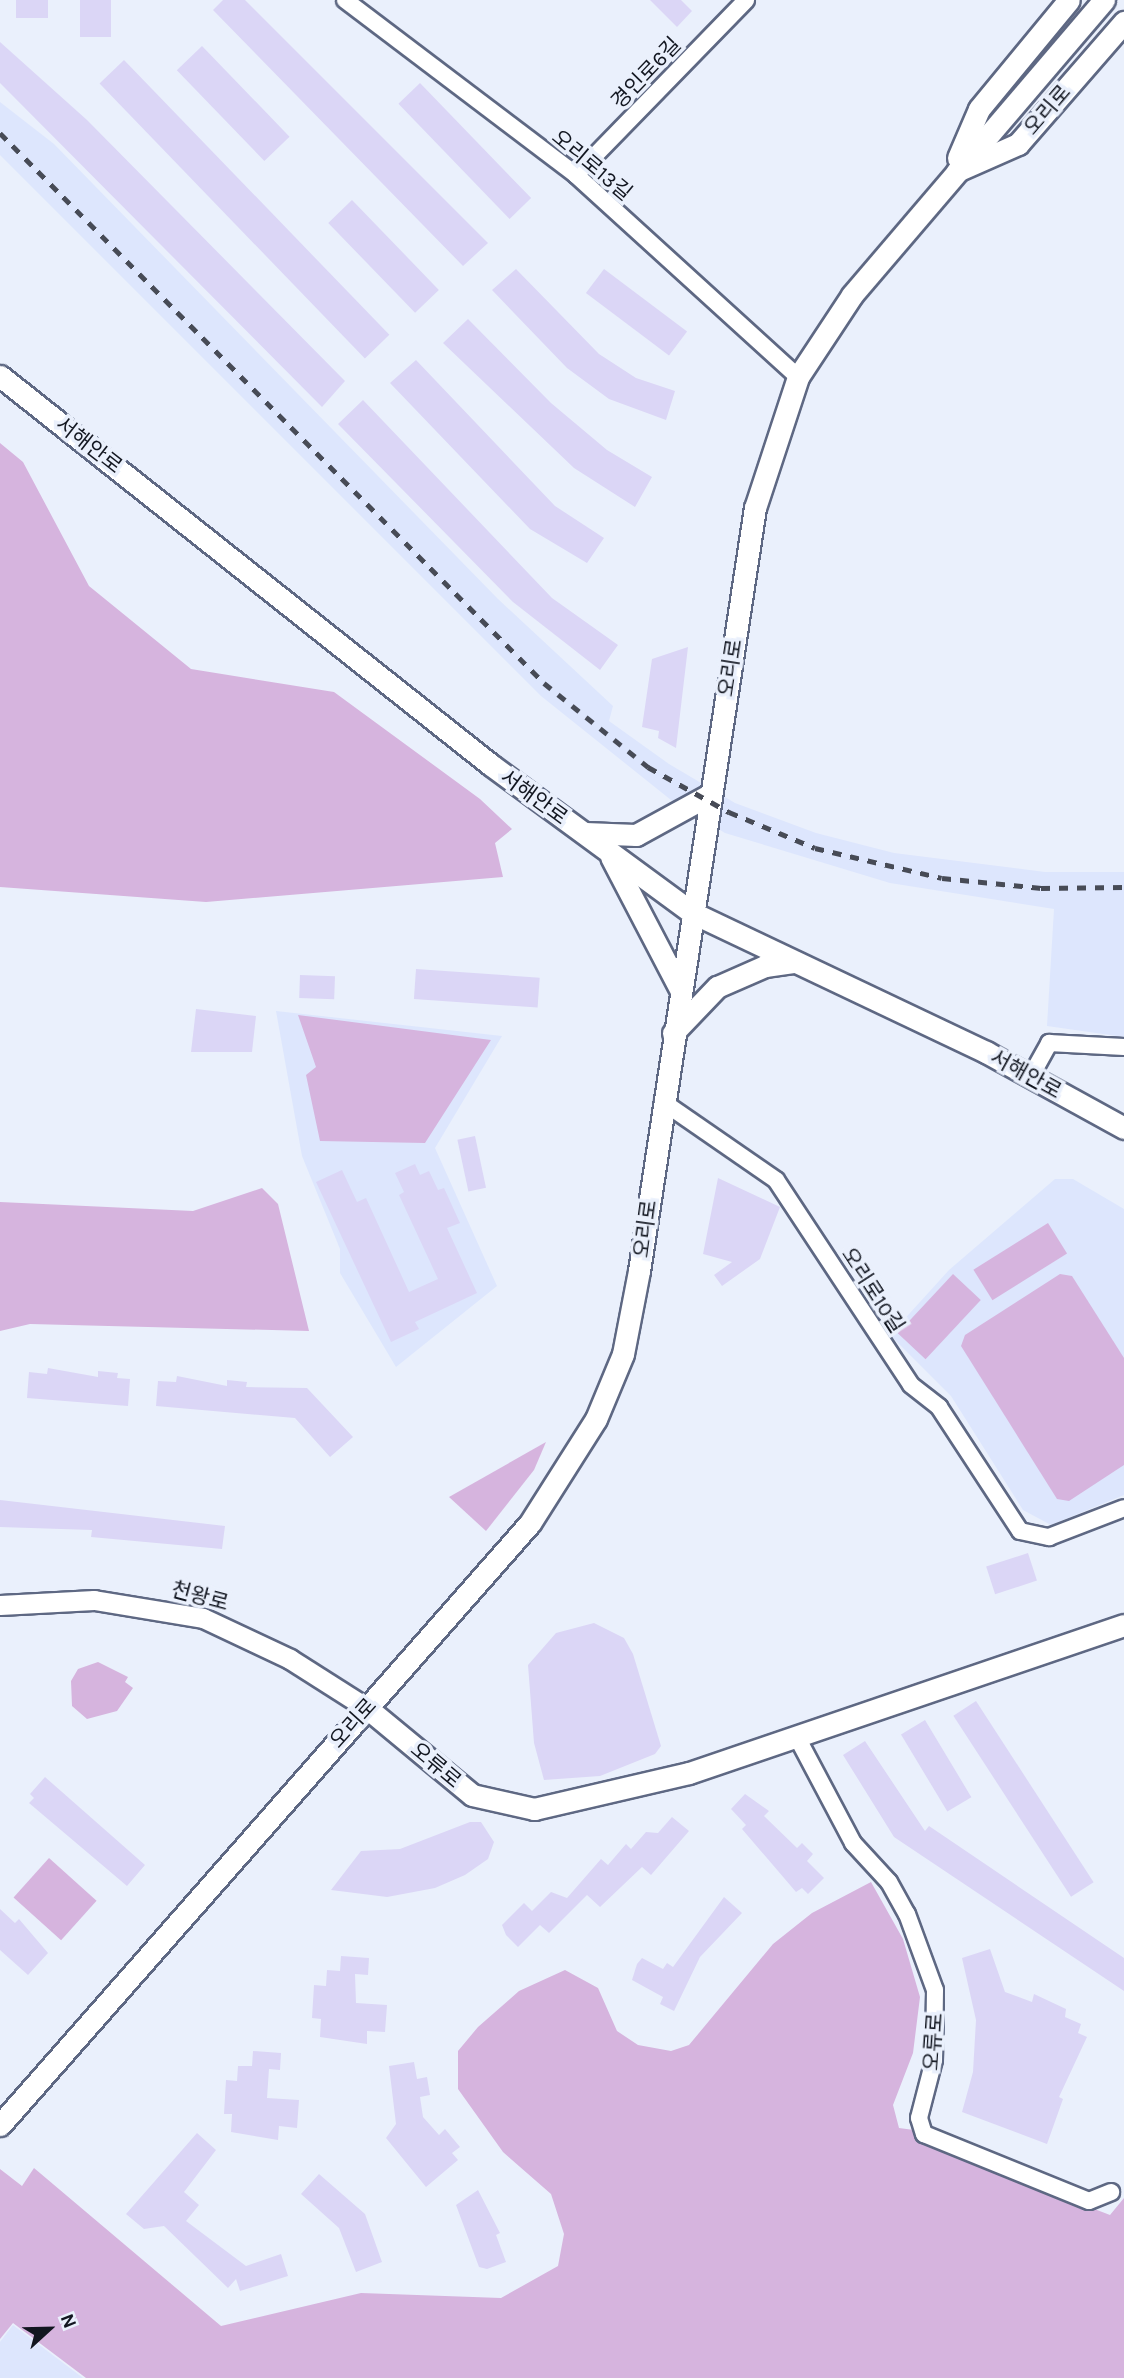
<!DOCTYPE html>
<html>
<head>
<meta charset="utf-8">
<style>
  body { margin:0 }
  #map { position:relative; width:1124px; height:2378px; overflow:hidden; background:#eaf0fc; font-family:Karla,"Noto Sans KR",sans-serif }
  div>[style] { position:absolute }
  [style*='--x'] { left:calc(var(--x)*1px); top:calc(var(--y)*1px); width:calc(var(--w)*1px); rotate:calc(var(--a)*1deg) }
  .built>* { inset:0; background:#dde6fd }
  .green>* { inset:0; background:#d6b4de; transform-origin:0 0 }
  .building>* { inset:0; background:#dbd6f6; transform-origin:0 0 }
  .roads { filter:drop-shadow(2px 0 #5e6883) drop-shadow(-2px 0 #5e6883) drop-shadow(0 2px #5e6883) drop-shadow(0 -2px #5e6883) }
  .minor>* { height:16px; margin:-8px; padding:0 8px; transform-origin:8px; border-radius:8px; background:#fff }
  .tertiary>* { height:19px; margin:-9.5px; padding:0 9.5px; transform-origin:9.5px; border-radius:9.5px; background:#fff }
  .secondary>* { height:21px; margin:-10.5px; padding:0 10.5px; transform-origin:10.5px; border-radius:10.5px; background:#fff }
  .rail>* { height:5px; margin-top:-2.5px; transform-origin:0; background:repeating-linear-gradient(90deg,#474b56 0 9px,transparent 0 18px) }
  span { translate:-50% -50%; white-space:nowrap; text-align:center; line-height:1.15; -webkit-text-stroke:7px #eaf0fc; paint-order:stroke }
  .street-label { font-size:21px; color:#121620 }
  .north { position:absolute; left:14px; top:2294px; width:70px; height:70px; -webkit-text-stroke:5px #eaf0fc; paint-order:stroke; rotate:68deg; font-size:19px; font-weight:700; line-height:28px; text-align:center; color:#121620 }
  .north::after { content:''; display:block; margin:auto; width:24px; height:32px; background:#121620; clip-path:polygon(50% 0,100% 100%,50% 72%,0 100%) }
</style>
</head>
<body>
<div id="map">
  <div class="built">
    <div style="clip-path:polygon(0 102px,54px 144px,498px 599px,613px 706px,609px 721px,669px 764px,735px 803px,816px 833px,894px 853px,1045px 872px,1124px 872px,1124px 1037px,1047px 1026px,1054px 909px,890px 883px,725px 833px,671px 800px,541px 696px,0 155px)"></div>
    <div style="clip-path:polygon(276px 1011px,502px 1036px,435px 1148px,497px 1286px,396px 1367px,340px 1273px,340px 1249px,302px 1156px)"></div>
    <div style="clip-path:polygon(1055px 1179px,1073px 1179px,1124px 1209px,1124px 1495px,1051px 1525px,1023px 1510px,951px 1396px,890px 1335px,949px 1270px)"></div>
    <div style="clip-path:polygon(13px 2325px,83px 2378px,0 2378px,0 2342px)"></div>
  </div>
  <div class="green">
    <div style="clip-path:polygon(0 443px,23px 462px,89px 586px,191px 669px,334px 692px,480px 799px,512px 829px,495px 843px,503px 877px,206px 902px,0 887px)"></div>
    <div style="clip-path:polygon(298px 1015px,491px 1040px,425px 1143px,320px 1141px,306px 1075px,316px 1067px)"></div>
    <div style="clip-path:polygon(262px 1188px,278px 1204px,309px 1331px,30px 1324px,0 1331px,0 1202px,193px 1211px)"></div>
    <div style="left:1048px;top:1223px;width:36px;height:88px;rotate:58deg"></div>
    <div style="left:953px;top:1274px;width:38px;height:81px;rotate:43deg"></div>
    <div style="clip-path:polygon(1060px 1274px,1072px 1276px,1124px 1358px,1124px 1465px,1069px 1501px,1057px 1499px,961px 1346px,965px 1335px)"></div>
    <div style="clip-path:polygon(546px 1442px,534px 1470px,486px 1531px,449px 1497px)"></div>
    <div style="clip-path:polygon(98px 1662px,128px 1677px,125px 1682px,133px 1688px,117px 1711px,87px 1719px,72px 1706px,71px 1681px,78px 1669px)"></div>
    <div style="left:49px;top:1858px;width:64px;height:53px;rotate:42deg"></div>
    <div style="clip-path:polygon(871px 1882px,903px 1939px,920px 1997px,913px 2053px,893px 2105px,899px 2128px,914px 2130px,917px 2141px,1110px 2215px,1124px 2198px,1124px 2378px,86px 2378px,13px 2323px,0 2339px,0 2169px,22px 2186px,34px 2168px,221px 2326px,361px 2293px,501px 2298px,558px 2266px,564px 2234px,551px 2194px,503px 2152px,458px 2089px,458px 2051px,478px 2027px,519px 1991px,565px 1970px,598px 1988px,617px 2031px,638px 2045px,671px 2051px,689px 2045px,773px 1944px,812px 1913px)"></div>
  </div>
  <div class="building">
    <div style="left:16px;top:0;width:32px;height:18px"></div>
    <div style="left:80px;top:0;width:31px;height:37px"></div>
    <div style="clip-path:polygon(223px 0,245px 0,488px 243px,463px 266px,213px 10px)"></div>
    <div style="clip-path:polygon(650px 0,681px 0,692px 11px,677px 27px)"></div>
    <div style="clip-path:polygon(0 42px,87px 120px,345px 381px,322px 407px,0 83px)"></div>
    <div style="left:202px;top:46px;width:126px;height:35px;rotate:46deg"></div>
    <div style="left:124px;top:60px;width:382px;height:34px;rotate:46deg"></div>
    <div style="left:420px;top:83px;width:160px;height:30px;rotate:46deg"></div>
    <div style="left:352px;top:200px;width:125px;height:33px;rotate:46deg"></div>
    <div style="clip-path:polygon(516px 269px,599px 354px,636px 378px,675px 391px,666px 420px,609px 399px,567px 368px,492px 290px)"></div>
    <div style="left:604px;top:269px;width:104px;height:30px;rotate:37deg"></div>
    <div style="clip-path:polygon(468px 319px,551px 403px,607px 450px,652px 477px,635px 507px,574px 468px,443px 343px)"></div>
    <div style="clip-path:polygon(416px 360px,555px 506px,604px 538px,587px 563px,530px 529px,390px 383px)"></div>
    <div style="clip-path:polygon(363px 400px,552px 598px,618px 645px,600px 670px,513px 602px,338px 424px)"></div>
    <div style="clip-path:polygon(688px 647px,676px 748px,658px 738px,659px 731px,642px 727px,652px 659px)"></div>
    <div style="left:416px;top:969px;width:124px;height:30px;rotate:4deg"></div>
    <div style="left:300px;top:975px;width:35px;height:23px;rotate:2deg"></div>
    <div style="clip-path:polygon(196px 1009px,256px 1016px,252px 1052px,191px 1052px)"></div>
    <div style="left:475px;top:1136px;width:53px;height:18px;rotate:78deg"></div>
    <div style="clip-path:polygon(415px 1164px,420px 1175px,429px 1171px,438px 1190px,444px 1188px,460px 1223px,447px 1228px,477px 1293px,415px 1322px,419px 1329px,391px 1342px,316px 1182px,342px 1170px,357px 1202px,366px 1198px,409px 1292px,438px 1279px,399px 1195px,404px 1192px,395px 1173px)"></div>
    <div style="clip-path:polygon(718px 1178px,780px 1207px,760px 1259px,722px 1286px,714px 1275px,732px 1262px,703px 1254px)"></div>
    <div style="clip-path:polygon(48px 1368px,98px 1377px,98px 1371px,118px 1373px,117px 1378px,130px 1379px,128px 1406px,27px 1398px,29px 1372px,47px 1374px)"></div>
    <div style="clip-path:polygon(177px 1376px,227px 1386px,227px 1380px,247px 1382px,246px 1387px,307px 1388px,353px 1437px,330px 1457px,295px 1418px,156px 1406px,158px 1381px,176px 1382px)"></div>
    <div style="clip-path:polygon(0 1500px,225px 1526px,222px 1549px,91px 1537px,92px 1530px,0 1527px)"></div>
    <div style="left:1028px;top:1553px;width:29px;height:44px;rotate:72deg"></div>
    <div style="clip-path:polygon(594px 1623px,624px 1638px,633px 1654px,661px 1746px,655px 1754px,600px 1776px,544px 1780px,534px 1743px,528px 1665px,556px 1633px)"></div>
    <div style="left:976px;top:1701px;width:216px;height:27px;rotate:57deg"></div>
    <div style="left:925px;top:1720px;width:90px;height:28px;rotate:59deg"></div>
    <div style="clip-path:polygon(865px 1741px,925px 1831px,929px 1826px,1124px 1958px,1124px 1991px,894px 1837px,843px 1755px)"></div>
    <div style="clip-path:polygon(45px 1777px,145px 1865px,127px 1886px,29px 1803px,34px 1798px,30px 1794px)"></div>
    <div style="clip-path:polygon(745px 1794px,769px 1811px,764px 1816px,797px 1848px,802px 1843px,813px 1854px,807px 1861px,824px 1878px,808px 1894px,802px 1888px,796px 1892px,742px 1829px,746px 1825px,731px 1809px)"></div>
    <div style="clip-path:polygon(672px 1817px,689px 1831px,651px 1875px,642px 1867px,600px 1907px,587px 1895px,549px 1933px,540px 1925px,518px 1947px,506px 1935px,502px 1925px,524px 1903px,532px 1911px,551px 1892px,567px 1898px,601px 1859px,608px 1865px,626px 1844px,631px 1849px,646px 1832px,658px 1833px)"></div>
    <div style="clip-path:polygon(470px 1822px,481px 1822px,494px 1842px,488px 1859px,465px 1875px,435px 1888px,387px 1897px,331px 1890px,361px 1851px,400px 1849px)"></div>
    <div style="clip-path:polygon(724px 1897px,742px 1913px,700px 1957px,674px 2011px,660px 2004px,663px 1997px,632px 1980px,637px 1964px,642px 1958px,663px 1969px,667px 1963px,673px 1967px)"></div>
    <div style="clip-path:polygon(0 1909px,15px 1923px,19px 1919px,48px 1953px,28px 1975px,0 1950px)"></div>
    <div style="clip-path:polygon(990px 1949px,1005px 1992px,1032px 2002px,1034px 1994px,1066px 2009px,1065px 2017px,1081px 2024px,1078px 2033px,1087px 2037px,1059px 2097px,1063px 2099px,1047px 2144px,962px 2112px,973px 2072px,976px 2020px,962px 1958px)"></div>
    <div style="clip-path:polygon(341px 1956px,369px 1958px,368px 1975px,355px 1974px,356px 2003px,387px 2005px,385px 2032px,367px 2031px,367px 2044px,320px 2037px,321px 2019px,312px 2018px,314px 1985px,326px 1986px,327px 1970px,340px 1971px)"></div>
    <div style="clip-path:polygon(253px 2051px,281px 2053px,280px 2070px,269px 2069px,267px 2098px,299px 2100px,297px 2128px,279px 2126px,278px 2140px,231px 2132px,232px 2114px,224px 2114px,226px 2080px,237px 2081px,238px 2066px,252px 2066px)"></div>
    <div style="clip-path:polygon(414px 2062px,417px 2079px,427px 2077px,430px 2095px,420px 2097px,423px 2117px,439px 2135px,445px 2129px,460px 2147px,452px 2153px,458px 2160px,426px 2187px,386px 2138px,396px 2124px,389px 2066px)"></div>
    <div style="clip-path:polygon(197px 2133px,216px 2150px,184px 2192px,199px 2205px,186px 2221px,246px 2266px,281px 2254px,288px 2276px,240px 2291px,236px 2279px,228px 2288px,164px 2226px,144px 2229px,126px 2214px)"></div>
    <div style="clip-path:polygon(319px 2174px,365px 2214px,382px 2262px,356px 2272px,339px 2228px,301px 2194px)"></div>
    <div style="clip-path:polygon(478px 2190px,500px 2233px,496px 2235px,506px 2262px,487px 2269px,479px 2267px,456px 2205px)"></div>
  </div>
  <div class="roads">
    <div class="minor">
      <div style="--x:345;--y:0;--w:290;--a:37.1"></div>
      <div style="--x:576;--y:175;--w:300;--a:42.3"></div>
      <div style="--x:576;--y:175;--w:244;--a:-45.8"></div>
      <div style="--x:1031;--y:1076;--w:38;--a:-61"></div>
      <div style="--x:1049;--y:1043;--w:75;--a:3.1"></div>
      <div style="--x:663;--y:1102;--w:137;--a:34.6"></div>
      <div style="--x:776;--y:1180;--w:245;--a:56.6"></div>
      <div style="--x:911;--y:1385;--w:36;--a:38"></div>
      <div style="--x:939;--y:1407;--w:148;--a:56.8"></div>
      <div style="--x:1020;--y:1531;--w:30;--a:12"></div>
      <div style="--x:1049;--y:1537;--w:80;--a:-21.1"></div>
      <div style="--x:798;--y:1739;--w:118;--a:62.1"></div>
      <div style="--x:853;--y:1843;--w:53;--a:47.3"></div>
      <div style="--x:889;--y:1882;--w:37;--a:61"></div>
      <div style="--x:907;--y:1914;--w:81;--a:69.8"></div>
      <div style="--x:935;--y:1990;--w:70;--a:90.8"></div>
      <div style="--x:934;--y:2060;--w:60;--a:104.5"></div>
      <div style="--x:919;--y:2118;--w:17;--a:73"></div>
      <div style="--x:924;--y:2134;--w:178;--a:22.1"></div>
      <div style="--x:1089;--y:2201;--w:24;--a:-22"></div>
    </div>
    <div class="tertiary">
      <div style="--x:0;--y:1605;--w:94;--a:-3"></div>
      <div style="--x:94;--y:1600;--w:110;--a:9.4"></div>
      <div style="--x:203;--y:1618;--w:96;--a:25.2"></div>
      <div style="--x:290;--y:1659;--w:91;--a:32.5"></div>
    </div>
    <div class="secondary">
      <div style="--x:958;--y:158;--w:53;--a:-66.8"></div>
      <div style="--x:979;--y:109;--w:141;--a:-50.5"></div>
      <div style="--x:957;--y:171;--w:67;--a:-23.9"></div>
      <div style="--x:1018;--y:144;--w:162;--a:-49"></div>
      <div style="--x:0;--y:376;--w:626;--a:38.39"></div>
      <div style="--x:491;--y:765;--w:248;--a:36.3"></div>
      <div style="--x:691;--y:912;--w:327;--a:25.4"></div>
      <div style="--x:986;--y:1052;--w:158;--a:28.8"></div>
      <div style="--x:585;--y:833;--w:51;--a:2.2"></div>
      <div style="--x:636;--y:835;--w:83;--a:-28.7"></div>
      <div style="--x:611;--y:857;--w:149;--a:62.4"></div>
      <div style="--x:673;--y:1033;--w:64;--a:-46.3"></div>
      <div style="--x:717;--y:987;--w:52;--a:-23.6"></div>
      <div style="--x:765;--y:966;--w:30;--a:-8"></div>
      <div style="--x:367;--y:1708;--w:136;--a:39.6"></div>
      <div style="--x:472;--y:1795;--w:64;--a:12.7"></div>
      <div style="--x:534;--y:1809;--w:159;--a:-13.1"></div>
      <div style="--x:689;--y:1773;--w:459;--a:-18.8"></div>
      <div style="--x:0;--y:2125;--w:802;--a:-48.64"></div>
      <div style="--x:530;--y:1523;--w:123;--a:-57.6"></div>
      <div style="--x:596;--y:1419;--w:70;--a:-67.4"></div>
      <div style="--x:623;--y:1354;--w:85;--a:-79.1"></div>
      <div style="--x:639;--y:1271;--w:772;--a:-81.36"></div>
      <div style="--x:755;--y:508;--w:138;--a:-71.8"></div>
      <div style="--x:798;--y:377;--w:98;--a:-56.6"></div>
      <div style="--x:852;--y:295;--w:388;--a:-49.5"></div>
    </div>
  </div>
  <div class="rail">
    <div style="--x:0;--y:133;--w:774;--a:45.31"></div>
    <div style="--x:544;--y:683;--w:134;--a:38.9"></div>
    <div style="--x:648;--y:767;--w:93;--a:29.1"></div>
    <div style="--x:729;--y:812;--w:93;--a:22.7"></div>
    <div style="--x:815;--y:848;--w:130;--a:13.3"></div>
    <div style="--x:942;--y:878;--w:100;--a:5.8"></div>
    <div style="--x:1041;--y:888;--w:83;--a:-0.7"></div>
  </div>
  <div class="street-label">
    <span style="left:646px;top:73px;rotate:-46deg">경인로6길</span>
    <span style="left:1047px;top:110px;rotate:-49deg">오리로</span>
    <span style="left:592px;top:165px;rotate:40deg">오리로13길</span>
    <span style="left:89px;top:445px;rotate:38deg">서해안로</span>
    <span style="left:730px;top:668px;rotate:-81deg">오리로</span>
    <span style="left:534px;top:797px;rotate:36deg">서해안로</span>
    <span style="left:1026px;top:1074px;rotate:29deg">서해안로</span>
    <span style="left:645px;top:1229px;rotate:-82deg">오리로</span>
    <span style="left:873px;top:1290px;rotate:57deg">오리로10길</span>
    <span style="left:200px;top:1596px;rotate:15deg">천왕로</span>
    <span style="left:353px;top:1723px;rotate:-48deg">오리로</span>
    <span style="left:436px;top:1765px;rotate:40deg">오류로</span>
    <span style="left:933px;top:2042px;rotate:-86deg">오류로</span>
  </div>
  <div class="north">N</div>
</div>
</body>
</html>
